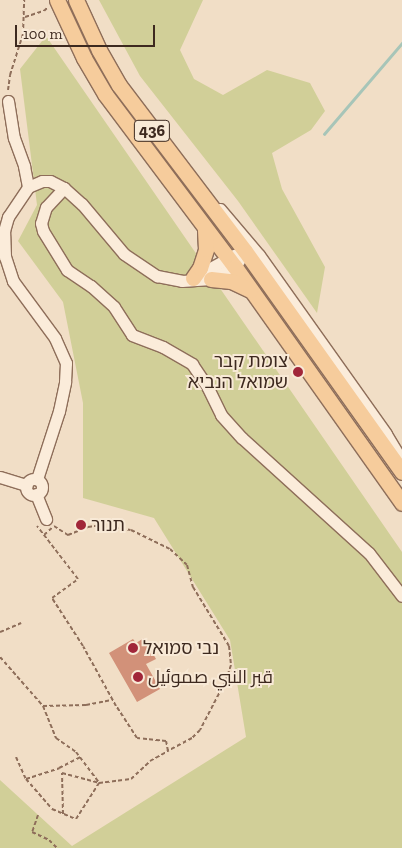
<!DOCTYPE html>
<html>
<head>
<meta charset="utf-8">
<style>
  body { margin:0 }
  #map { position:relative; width:402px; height:848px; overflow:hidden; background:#f1dec6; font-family:"Zilla Slab",Cairo,"Noto Sans Hebrew",serif }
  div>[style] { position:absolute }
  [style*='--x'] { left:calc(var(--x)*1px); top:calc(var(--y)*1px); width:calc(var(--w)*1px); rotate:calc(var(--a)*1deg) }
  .green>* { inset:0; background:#d1cf98 }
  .stream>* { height:2.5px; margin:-1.25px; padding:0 1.25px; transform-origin:1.25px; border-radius:1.25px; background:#a7c5b8 }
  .building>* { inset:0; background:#d29179 }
  .path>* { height:2px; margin-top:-1px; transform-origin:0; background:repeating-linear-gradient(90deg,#8e6e5a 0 4px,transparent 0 6.5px) }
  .roads { filter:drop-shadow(1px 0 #8e6e5a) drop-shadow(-1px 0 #8e6e5a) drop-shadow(0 1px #8e6e5a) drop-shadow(0 -1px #8e6e5a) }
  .minor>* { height:11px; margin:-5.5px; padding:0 5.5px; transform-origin:5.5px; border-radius:5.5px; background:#fbecda }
  .minor>.ring { margin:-5.5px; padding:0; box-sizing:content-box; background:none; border:11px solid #fbecda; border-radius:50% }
  .major>* { height:15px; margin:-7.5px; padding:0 7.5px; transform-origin:7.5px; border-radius:7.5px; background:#f6cc9c }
  .dots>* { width:14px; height:14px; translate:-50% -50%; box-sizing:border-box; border:2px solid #f8e9d6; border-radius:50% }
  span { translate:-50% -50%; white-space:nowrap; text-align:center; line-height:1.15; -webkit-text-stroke:4px #f8e9d6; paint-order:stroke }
  .shield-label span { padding:1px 4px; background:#f8e9d6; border:1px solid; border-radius:4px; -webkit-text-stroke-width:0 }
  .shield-label { font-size:16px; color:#3d291f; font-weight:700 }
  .poi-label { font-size:18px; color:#3d291f }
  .right { translate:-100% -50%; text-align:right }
  .left { translate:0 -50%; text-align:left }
  .scale { position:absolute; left:15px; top:25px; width:140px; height:22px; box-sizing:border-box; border:2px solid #3d291f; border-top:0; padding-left:6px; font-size:15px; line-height:18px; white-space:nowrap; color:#3d291f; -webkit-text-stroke:4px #f8e9d6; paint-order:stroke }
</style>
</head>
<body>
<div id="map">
  <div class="green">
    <div style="clip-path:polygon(99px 0,203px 0,180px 50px,194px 79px,223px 95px,267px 70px,310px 83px,325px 111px,311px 130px,272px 153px,282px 189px,325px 267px,317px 313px,238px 201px,140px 76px)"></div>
    <div style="clip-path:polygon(46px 36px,402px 552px,402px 848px,0 848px,0 780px,72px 846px,246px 737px,230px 640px,154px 518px,83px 498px,83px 403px,63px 302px,18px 241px,37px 205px,20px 69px)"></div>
  </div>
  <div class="stream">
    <div style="--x:324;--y:134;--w:120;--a:-49.4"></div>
  </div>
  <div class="building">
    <div style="clip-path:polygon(144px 638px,156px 659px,146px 664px,160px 689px,137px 702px,109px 653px,133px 639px,136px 643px)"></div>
  </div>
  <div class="path">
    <div style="--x:25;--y:17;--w:20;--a:-18"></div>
    <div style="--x:44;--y:11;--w:6;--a:-45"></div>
    <div style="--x:8;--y:90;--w:15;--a:-82"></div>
    <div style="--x:10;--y:75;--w:43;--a:-72.4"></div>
    <div style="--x:23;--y:34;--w:34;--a:-88"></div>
    <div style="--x:44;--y:535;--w:13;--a:-42"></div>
    <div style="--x:54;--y:526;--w:17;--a:33"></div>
    <div style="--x:68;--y:535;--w:22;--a:-22"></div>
    <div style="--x:88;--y:527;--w:14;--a:-8"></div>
    <div style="--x:102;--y:525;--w:29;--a:10"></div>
    <div style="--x:131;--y:530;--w:43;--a:26"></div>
    <div style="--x:170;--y:549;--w:23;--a:43"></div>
    <div style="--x:187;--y:565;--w:23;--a:75"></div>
    <div style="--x:193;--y:587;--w:69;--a:58.6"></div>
    <div style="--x:229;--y:646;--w:19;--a:84"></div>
    <div style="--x:231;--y:665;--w:18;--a:109"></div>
    <div style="--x:225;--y:682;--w:54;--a:117.5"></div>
    <div style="--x:200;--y:730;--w:11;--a:135"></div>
    <div style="--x:192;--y:738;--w:27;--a:152"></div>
    <div style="--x:0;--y:632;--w:23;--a:-23"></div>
    <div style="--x:0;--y:657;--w:65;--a:48.7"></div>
    <div style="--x:43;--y:706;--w:43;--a:-1.3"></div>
    <div style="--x:86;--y:705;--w:26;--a:-11"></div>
    <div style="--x:43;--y:706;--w:35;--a:68"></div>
    <div style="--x:56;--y:738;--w:24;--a:35"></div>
    <div style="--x:76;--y:752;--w:39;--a:53"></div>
    <div style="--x:16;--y:757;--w:24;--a:66"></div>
    <div style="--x:26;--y:779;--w:40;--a:49"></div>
    <div style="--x:52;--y:809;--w:26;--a:23"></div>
    <div style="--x:76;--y:819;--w:43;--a:-57.4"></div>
    <div style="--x:99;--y:783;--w:32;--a:-7"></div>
    <div style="--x:131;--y:779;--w:26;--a:-43"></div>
    <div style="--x:150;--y:761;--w:21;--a:-29"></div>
    <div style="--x:168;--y:751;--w:10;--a:-101"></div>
    <div style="--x:166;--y:741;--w:29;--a:-174"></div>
    <div style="--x:137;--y:738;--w:38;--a:-123"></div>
    <div style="--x:116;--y:706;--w:68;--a:-118.8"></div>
    <div style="--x:83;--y:646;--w:57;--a:-122.9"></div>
    <div style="--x:52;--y:598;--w:32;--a:-36"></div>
    <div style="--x:78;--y:579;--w:67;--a:-127.7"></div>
    <div style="--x:26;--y:779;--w:35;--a:-18"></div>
    <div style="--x:59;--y:768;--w:25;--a:-27"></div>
    <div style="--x:63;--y:814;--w:41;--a:-91.4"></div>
    <div style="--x:62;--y:773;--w:38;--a:15"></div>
    <div style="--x:38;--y:815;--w:18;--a:109"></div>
    <div style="--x:32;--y:832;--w:19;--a:25"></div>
    <div style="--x:49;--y:840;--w:11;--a:45"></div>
  </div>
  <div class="roads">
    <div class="minor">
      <div style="--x:8;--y:101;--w:37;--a:81"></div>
      <div style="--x:14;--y:138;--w:30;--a:70"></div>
      <div style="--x:24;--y:166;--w:21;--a:79"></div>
      <div style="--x:64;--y:188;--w:26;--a:133"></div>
      <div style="--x:46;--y:207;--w:17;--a:107"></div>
      <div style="--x:41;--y:223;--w:8;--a:76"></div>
      <div style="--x:43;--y:231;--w:46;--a:58.4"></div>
      <div style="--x:67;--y:270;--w:29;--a:34"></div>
      <div style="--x:91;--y:286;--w:31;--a:42"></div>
      <div style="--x:114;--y:307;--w:33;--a:57"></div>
      <div style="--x:132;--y:335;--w:33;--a:21"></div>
      <div style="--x:163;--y:347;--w:34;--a:30"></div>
      <div style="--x:192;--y:364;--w:29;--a:56"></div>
      <div style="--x:208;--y:388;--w:30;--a:64"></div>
      <div style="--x:221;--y:415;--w:31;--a:48"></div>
      <div style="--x:242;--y:438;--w:171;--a:42.2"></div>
      <div style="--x:369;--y:553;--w:54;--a:52.5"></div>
      <div style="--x:220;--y:209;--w:60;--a:49.7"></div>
      <div style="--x:259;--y:255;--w:219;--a:54.6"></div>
      <div style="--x:386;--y:434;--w:31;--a:59"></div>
      <div style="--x:194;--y:277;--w:46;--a:-28.8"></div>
      <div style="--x:0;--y:477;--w:28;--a:17"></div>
      <div style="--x:37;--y:479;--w:71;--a:-72.1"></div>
      <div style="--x:59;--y:411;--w:30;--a:-78"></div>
      <div style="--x:65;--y:382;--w:19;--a:-87"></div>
      <div style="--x:66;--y:363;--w:27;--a:-114"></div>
      <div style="--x:55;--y:338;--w:71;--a:-126.4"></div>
      <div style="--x:13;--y:281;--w:25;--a:-108"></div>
      <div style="--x:5;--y:257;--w:26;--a:-92"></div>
      <div style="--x:4;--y:231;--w:15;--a:-74"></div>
      <div style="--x:8;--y:217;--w:36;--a:-56"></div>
      <div style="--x:28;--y:187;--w:15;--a:-23"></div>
      <div style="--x:42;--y:181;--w:8;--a:0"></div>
      <div style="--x:50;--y:181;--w:16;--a:27"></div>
      <div style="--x:64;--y:188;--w:24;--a:42"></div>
      <div style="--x:82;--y:204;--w:65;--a:50"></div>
      <div style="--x:124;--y:254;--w:40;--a:34"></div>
      <div style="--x:157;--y:276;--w:25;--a:11"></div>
      <div style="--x:182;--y:281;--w:29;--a:-4"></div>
      <div style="--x:211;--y:279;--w:27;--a:-27"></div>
      <div style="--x:235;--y:267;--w:19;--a:-58"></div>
      <div class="ring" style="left:26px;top:479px;width:5px;height:5px"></div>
      <div style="--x:36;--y:494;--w:27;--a:68"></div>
    </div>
    <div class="major">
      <div style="--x:57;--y:0;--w:64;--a:65"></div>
      <div style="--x:84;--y:58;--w:42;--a:59.7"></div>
      <div style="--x:105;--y:94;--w:216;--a:53.1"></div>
      <div style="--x:235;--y:267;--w:289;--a:54.7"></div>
      <div style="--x:76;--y:0;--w:55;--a:65.3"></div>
      <div style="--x:99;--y:50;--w:40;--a:60.3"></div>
      <div style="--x:119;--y:85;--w:208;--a:52.8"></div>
      <div style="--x:245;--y:251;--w:271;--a:54.6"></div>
      <div style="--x:193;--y:278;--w:12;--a:-55"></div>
      <div style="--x:200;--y:268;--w:20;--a:-72"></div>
      <div style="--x:206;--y:249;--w:21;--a:-93"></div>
      <div style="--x:211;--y:279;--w:20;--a:6"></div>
      <div style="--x:231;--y:281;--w:21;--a:25"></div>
    </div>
  </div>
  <div class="dots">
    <div style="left:298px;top:372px;background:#a12639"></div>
    <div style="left:81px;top:525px;background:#a12639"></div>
    <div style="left:133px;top:648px;background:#a12639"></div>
    <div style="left:138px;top:677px;background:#a12639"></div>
  </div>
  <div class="shield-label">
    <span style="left:152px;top:131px">436</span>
  </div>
  <div class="poi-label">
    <span class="right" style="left:288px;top:372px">צומת קבר<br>שמואל הנביא</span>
    <span class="left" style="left:91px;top:525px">תנור</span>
    <span class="left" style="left:143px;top:648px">נבי סמואל</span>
    <span class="left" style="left:148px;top:677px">قبر النبي صموئيل</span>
  </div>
  <div class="scale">100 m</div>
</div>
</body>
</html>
